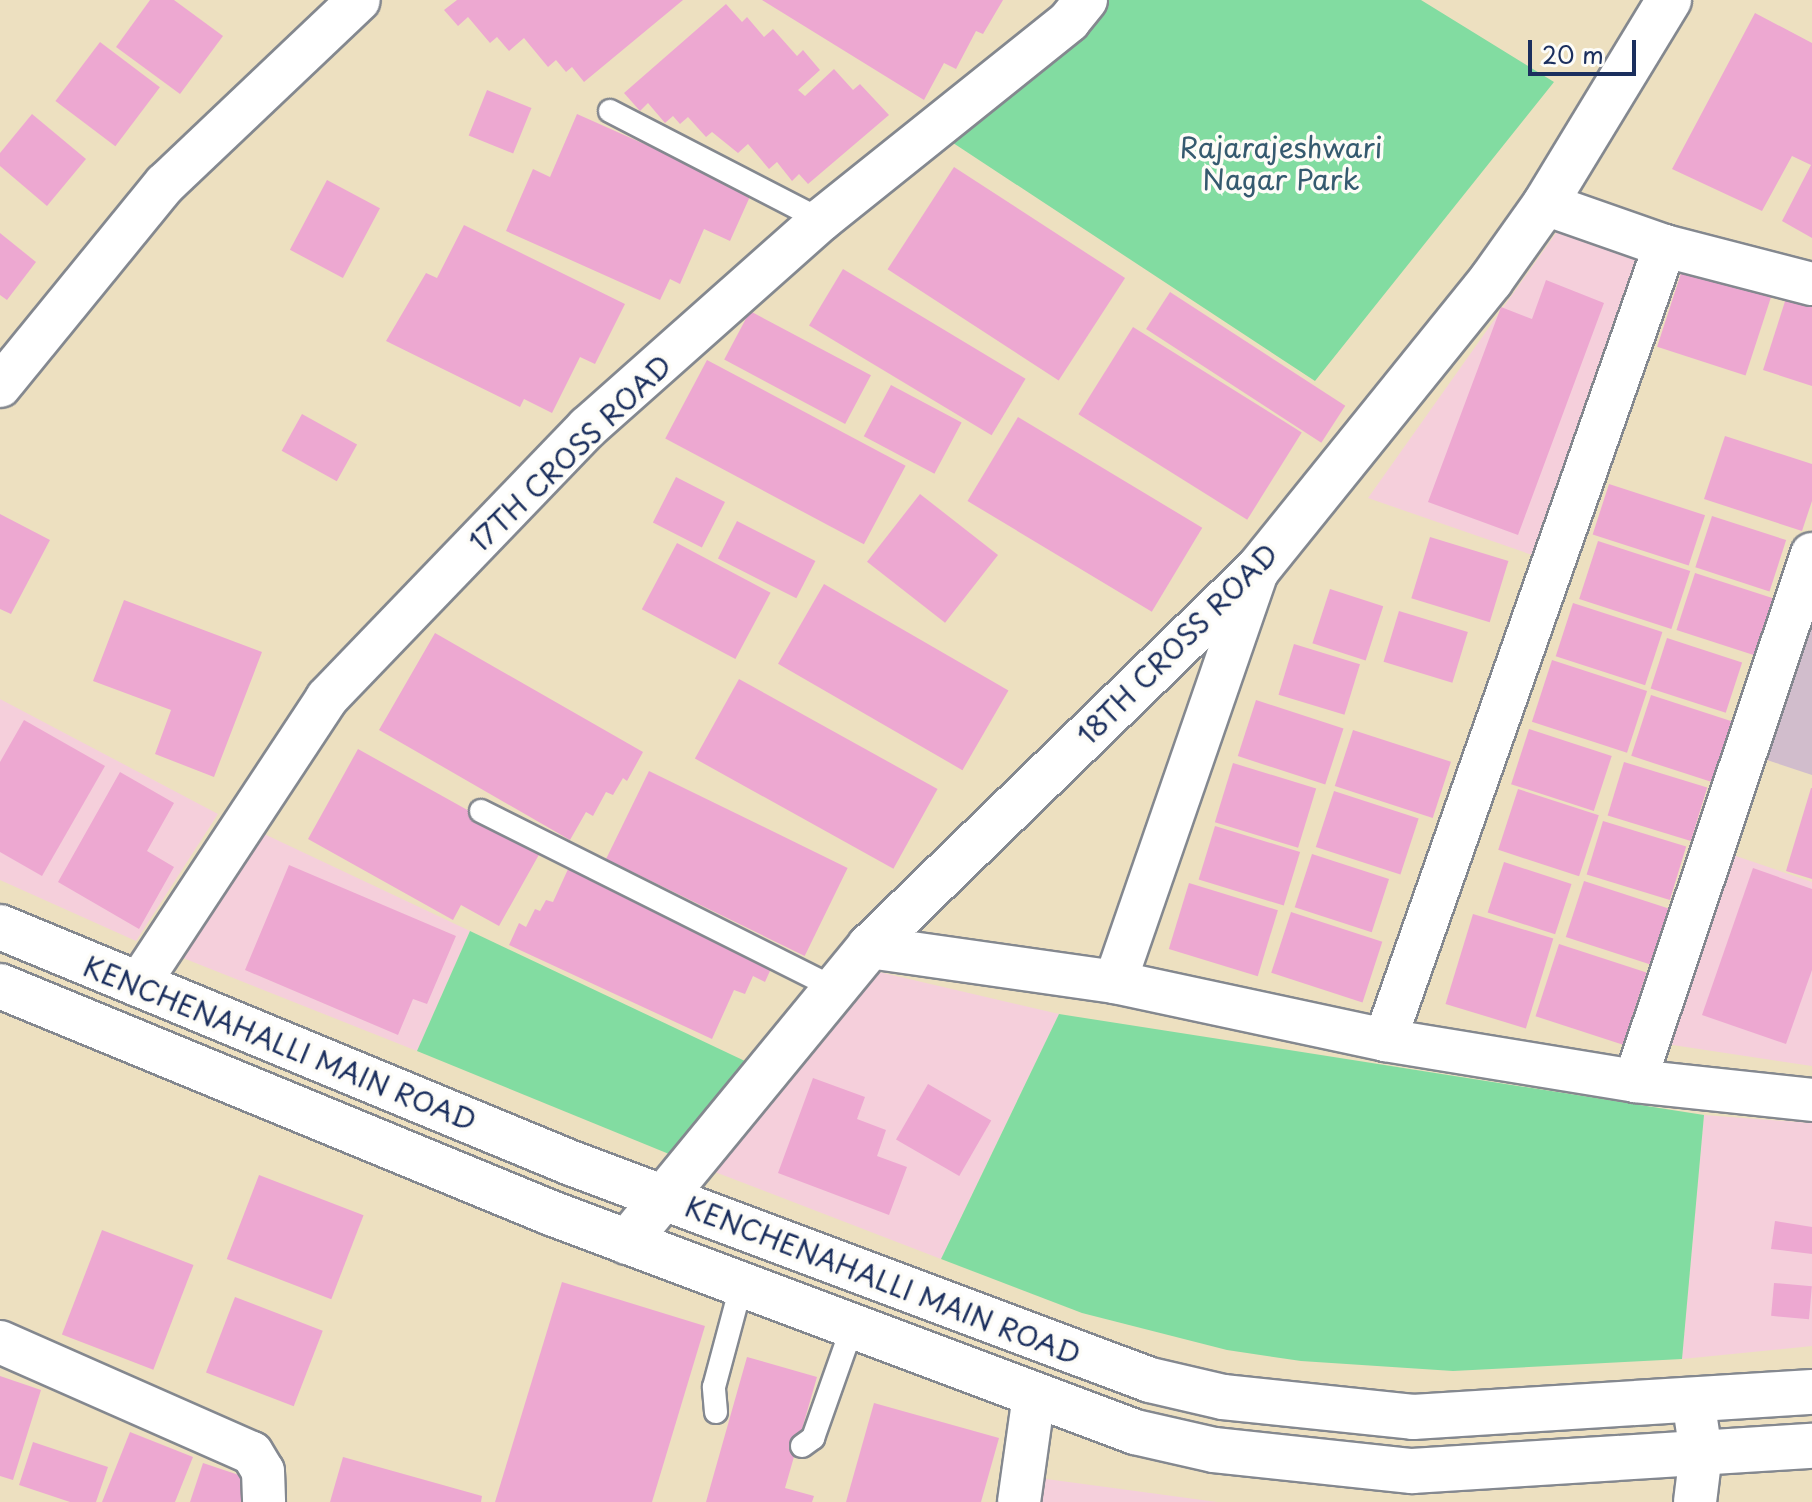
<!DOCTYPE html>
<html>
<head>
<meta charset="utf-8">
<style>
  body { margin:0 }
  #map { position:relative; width:1812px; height:1502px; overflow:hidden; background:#ede0c0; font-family:"Playpen Sans",sans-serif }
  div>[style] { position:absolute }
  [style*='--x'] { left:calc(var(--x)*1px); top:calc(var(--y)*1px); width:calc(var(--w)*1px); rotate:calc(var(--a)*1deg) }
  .built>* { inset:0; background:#f5cfdb }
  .industrial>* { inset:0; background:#d1bdcc }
  .green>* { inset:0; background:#82dca1 }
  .building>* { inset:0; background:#eda8d1; transform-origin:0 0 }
  .roads { filter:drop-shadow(2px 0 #84888f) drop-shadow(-2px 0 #84888f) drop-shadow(0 2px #84888f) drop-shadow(0 -2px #84888f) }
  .service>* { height:22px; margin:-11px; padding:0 11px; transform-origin:11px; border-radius:11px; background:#fff }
  .minor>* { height:42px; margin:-21px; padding:0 21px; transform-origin:21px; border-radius:21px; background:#fff }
  .tertiary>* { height:44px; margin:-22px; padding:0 22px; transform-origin:22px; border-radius:22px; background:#fff }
  .secondary>* { height:44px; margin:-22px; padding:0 22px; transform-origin:22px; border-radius:22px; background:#fff }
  span { translate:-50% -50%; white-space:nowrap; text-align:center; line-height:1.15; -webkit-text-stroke:7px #fdfcf7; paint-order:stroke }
  .park-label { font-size:28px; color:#355a6f }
  .street-label { font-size:28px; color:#1b2f5e }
  .scale { position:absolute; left:1528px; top:40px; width:108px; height:36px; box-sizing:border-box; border:4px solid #1b2f5e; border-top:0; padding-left:10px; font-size:24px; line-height:28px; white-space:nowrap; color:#1b2f5e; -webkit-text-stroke:6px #fdfcf7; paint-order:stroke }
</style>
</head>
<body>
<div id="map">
  <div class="built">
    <div style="clip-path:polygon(1561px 226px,1644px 257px,1535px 556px,1368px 498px)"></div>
    <div style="clip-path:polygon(0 699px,218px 814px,136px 941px,0 880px)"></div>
    <div style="clip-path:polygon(262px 833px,470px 931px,417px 1051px,183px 958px)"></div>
    <div style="clip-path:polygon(1733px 855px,1812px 882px,1812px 1066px,1666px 1044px)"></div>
    <div style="clip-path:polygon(879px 972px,1059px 1014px,941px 1259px,715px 1172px)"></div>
    <div style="clip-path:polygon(1704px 1115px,1812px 1123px,1812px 1346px,1682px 1359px)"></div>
    <div style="clip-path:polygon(1039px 1478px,1217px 1502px,1036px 1502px)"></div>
  </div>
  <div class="industrial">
    <div style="clip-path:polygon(1812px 621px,1812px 775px,1764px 759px)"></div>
  </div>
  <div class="green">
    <div style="clip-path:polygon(1109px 0,1421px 0,1554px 82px,1315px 381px,938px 133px,1084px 33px)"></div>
    <div style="clip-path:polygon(470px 931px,747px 1062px,669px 1154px,417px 1051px)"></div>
    <div style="clip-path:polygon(1059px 1014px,1704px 1115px,1682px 1359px,1453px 1371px,1301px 1361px,1227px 1350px,1082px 1313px,941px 1259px)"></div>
  </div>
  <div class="building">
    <div style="clip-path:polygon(150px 0,174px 0,223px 36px,180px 94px,116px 47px)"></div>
    <div style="clip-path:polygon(457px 0,683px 0,584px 82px,572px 67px,566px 72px,556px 60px,548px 67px,524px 38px,509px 51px,497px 37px,490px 43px,468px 17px,458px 26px,444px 10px)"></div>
    <div style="clip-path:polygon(762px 0,1003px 0,983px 34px,976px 31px,956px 69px,944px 63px,924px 100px)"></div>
    <div style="clip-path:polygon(726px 4px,742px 22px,747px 17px,764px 37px,773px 29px,797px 56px,803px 50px,820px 70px,798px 90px,805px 96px,834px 69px,853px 90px,860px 84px,889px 115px,808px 184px,799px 174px,792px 181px,777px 162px,769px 169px,748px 144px,738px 153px,712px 132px,706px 137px,688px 117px,680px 124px,673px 116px,665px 123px,648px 103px,640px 111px,624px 93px)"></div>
    <div style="clip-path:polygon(1755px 13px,1812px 43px,1812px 238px,1782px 221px,1811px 165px,1792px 156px,1762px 211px,1672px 169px)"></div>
    <div style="left:100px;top:42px;width:75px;height:74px;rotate:37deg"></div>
    <div style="left:487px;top:90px;width:48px;height:49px;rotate:22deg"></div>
    <div style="clip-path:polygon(32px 114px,86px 159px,47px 206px,0 166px,0 153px)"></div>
    <div style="clip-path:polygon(577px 114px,752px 192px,730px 241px,704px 229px,680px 284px,670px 279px,660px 300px,506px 231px,533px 169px,550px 177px)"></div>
    <div style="left:954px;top:167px;width:204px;height:122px;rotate:33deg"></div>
    <div style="left:327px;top:180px;width:60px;height:79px;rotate:28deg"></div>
    <div style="clip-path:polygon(464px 225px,625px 304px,595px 364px,580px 357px,552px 413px,524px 399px,520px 407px,386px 341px,426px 273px,437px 278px)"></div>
    <div style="clip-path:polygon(0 233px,36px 262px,7px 300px,0 295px)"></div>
    <div style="left:1684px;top:264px;width:93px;height:87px;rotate:18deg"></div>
    <div style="left:843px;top:269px;width:213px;height:66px;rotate:31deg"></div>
    <div style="clip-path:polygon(1546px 280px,1604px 303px,1518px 535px,1428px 502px,1501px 307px,1532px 319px)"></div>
    <div style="left:1170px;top:292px;width:209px;height:44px;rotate:33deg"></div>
    <div style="clip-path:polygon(1787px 295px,1812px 303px,1812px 386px,1763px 370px)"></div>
    <div style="left:750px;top:311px;width:137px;height:55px;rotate:28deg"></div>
    <div style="left:1133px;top:327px;width:199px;height:103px;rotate:32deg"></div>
    <div style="left:707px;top:360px;width:225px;height:89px;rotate:28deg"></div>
    <div style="left:891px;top:385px;width:80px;height:58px;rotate:28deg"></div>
    <div style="left:302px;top:414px;width:63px;height:42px;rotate:29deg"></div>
    <div style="left:1018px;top:417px;width:215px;height:98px;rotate:31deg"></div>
    <div style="clip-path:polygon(1725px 436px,1812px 464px,1812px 501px,1802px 531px,1704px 499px)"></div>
    <div style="left:676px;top:477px;width:55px;height:51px;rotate:27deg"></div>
    <div style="left:1609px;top:484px;width:101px;height:53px;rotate:18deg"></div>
    <div style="left:920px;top:494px;width:99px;height:86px;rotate:38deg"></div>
    <div style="clip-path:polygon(0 514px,50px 540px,11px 614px,0 609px)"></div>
    <div style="left:1712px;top:516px;width:78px;height:54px;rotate:18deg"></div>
    <div style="left:737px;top:521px;width:88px;height:42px;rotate:27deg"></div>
    <div style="left:1430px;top:537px;width:82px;height:64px;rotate:17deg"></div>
    <div style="left:1598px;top:541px;width:97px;height:61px;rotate:18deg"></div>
    <div style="left:677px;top:543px;width:106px;height:75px;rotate:28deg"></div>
    <div style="left:1695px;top:573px;width:90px;height:60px;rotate:18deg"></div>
    <div style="left:824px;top:584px;width:213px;height:92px;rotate:30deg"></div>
    <div style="left:1330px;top:589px;width:56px;height:57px;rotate:18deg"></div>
    <div style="clip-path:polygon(124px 600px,262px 652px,214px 777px,155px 754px,171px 710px,93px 681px)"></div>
    <div style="left:1573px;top:603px;width:94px;height:56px;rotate:18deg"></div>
    <div style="left:1399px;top:611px;width:72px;height:53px;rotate:17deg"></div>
    <div style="clip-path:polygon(435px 633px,643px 752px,627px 781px,623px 778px,613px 795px,606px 792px,593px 816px,586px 812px,570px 840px,379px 730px)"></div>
    <div style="left:1667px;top:638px;width:79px;height:53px;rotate:18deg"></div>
    <div style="left:1294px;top:644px;width:69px;height:53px;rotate:17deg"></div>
    <div style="left:1552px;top:660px;width:100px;height:65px;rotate:18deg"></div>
    <div style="left:739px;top:679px;width:227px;height:91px;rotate:29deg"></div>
    <div style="left:1651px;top:695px;width:88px;height:64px;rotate:18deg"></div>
    <div style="left:1256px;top:700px;width:92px;height:59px;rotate:18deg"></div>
    <div style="clip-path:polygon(24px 720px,105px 766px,42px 876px,0 852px,0 762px)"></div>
    <div style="left:1529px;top:729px;width:87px;height:58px;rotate:18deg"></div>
    <div style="left:1353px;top:730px;width:103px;height:59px;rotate:18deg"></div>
    <div style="clip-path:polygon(358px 749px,541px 851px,499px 926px,461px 905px,453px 920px,308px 839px)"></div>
    <div style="left:1624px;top:762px;width:87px;height:56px;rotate:17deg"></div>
    <div style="left:1233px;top:763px;width:87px;height:62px;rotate:17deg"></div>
    <div style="left:649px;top:771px;width:221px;height:98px;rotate:26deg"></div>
    <div style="clip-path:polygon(120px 772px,174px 803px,147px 851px,174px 867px,139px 929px,58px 882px)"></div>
    <div style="clip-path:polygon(1811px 788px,1812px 788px,1812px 879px,1786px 871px)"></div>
    <div style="left:1518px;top:789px;width:85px;height:64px;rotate:18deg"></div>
    <div style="left:1334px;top:791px;width:89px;height:59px;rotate:18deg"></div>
    <div style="left:1603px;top:821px;width:87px;height:56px;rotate:17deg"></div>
    <div style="left:1215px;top:826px;width:89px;height:56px;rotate:17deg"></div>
    <div style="left:1312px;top:854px;width:81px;height:56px;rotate:18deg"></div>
    <div style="left:1504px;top:862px;width:71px;height:53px;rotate:18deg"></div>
    <div style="clip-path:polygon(289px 865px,456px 936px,427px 1004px,413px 999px,398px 1035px,245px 970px)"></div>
    <div style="clip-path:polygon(569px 867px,774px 962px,765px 982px,753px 976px,745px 994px,734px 990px,712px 1039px,509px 945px,519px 923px,526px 927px,535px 909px,540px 911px,546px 900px,553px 902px)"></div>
    <div style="clip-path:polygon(1753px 868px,1812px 889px,1812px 970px,1786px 1044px,1702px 1015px)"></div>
    <div style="left:1584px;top:881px;width:89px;height:59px;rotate:18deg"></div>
    <div style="left:1189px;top:883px;width:93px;height:69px;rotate:17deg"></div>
    <div style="left:1291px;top:912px;width:96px;height:64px;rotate:18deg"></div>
    <div style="left:1473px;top:914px;width:84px;height:94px;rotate:17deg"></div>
    <div style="left:1559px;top:944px;width:92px;height:76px;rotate:18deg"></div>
    <div style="clip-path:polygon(813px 1078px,865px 1097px,857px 1119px,886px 1130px,877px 1156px,907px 1167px,889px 1215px,778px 1173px)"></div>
    <div style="left:928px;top:1084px;width:73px;height:64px;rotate:30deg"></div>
    <div style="left:259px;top:1175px;width:112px;height:90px;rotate:21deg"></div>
    <div style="clip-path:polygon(1775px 1221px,1812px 1227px,1812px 1254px,1771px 1249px)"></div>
    <div style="left:102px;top:1230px;width:98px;height:112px;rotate:21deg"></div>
    <div style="clip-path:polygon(562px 1282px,705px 1326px,652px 1502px,495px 1502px)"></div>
    <div style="left:1774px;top:1283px;width:38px;height:33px;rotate:5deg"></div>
    <div style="left:235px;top:1297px;width:94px;height:81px;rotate:21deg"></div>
    <div style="clip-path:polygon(747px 1357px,817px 1377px,785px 1488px,814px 1496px,812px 1502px,706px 1502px)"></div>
    <div style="clip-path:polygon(0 1376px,41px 1390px,13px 1480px,0 1476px)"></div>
    <div style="clip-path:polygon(874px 1403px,999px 1438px,981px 1502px,846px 1502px)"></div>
    <div style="clip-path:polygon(130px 1432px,193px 1457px,175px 1502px,102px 1502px)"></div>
    <div style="clip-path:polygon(33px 1442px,108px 1467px,96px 1502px,70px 1502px,19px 1485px)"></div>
    <div style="clip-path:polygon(343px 1457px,482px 1496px,481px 1502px,330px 1502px)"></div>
    <div style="clip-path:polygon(203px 1463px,263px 1483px,257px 1502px,190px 1502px)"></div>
  </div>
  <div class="roads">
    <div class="service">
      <div style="--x:610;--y:111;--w:237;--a:27.3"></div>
      <div style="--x:481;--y:811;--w:396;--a:26.6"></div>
      <div style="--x:716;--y:1412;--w:25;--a:-95"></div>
      <div style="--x:714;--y:1387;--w:105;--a:-75"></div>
      <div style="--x:802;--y:1446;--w:14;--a:-36"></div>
      <div style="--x:813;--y:1438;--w:117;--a:-70.5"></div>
    </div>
    <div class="minor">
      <div style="--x:1545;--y:204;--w:127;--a:19.3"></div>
      <div style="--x:1665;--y:246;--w:152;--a:14.5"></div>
      <div style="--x:0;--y:386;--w:261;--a:-50.8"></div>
      <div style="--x:165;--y:184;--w:267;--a:-43.5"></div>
      <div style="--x:869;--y:947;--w:248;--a:8.1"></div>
      <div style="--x:1115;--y:982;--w:437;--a:-70.9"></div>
      <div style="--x:1115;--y:982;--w:276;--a:12.1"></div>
      <div style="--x:1385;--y:1040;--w:253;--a:9.3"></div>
      <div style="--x:1635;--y:1081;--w:178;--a:6.1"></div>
      <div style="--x:138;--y:985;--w:344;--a:-56.6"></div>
      <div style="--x:327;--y:698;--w:376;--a:-46.1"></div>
      <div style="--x:588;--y:427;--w:312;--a:-41.6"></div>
      <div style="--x:821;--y:220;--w:318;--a:-38.7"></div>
      <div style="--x:1069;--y:21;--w:27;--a:-51"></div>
      <div style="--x:1385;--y:1040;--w:842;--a:-70.58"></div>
      <div style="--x:1635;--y:1081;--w:556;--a:-71.43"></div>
      <div style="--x:0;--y:1342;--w:275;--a:23.8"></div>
      <div style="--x:252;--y:1453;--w:21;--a:59"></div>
      <div style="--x:263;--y:1471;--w:31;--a:88"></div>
      <div style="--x:1693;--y:1399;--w:55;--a:81.6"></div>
      <div style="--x:1701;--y:1453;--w:49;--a:97"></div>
      <div style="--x:1019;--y:1502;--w:108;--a:-82"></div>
    </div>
    <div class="tertiary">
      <div style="--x:627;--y:1242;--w:382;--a:-50.6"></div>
      <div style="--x:869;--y:947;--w:542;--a:-44.18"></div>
      <div style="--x:1258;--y:569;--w:371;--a:-51.1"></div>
      <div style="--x:1491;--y:280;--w:93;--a:-54.6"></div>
      <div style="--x:1545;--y:204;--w:239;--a:-58.7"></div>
    </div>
    <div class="secondary">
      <div style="--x:0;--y:927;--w:618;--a:22.46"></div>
      <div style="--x:571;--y:1163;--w:618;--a:20.55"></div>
      <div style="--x:1150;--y:1380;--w:75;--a:13.1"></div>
      <div style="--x:1223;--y:1397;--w:191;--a:6"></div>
      <div style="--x:1413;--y:1417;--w:400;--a:-3.6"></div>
      <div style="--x:0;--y:986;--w:596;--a:22.39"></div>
      <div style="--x:551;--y:1213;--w:624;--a:20.56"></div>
      <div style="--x:1135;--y:1432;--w:81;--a:12.8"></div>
      <div style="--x:1214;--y:1450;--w:199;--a:6.1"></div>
      <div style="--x:1412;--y:1471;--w:401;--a:-3.6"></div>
    </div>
  </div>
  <div class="park-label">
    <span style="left:1281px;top:163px">Rajarajeshwari<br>Nagar Park</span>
  </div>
  <div class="street-label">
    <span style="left:570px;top:453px;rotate:-44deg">17TH CROSS ROAD</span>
    <span style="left:1177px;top:644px;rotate:-45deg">18TH CROSS ROAD</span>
    <span style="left:280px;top:1043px;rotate:22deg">KENCHENAHALLI MAIN ROAD</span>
    <span style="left:883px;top:1280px;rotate:21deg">KENCHENAHALLI MAIN ROAD</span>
  </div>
  <div class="scale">20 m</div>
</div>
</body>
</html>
